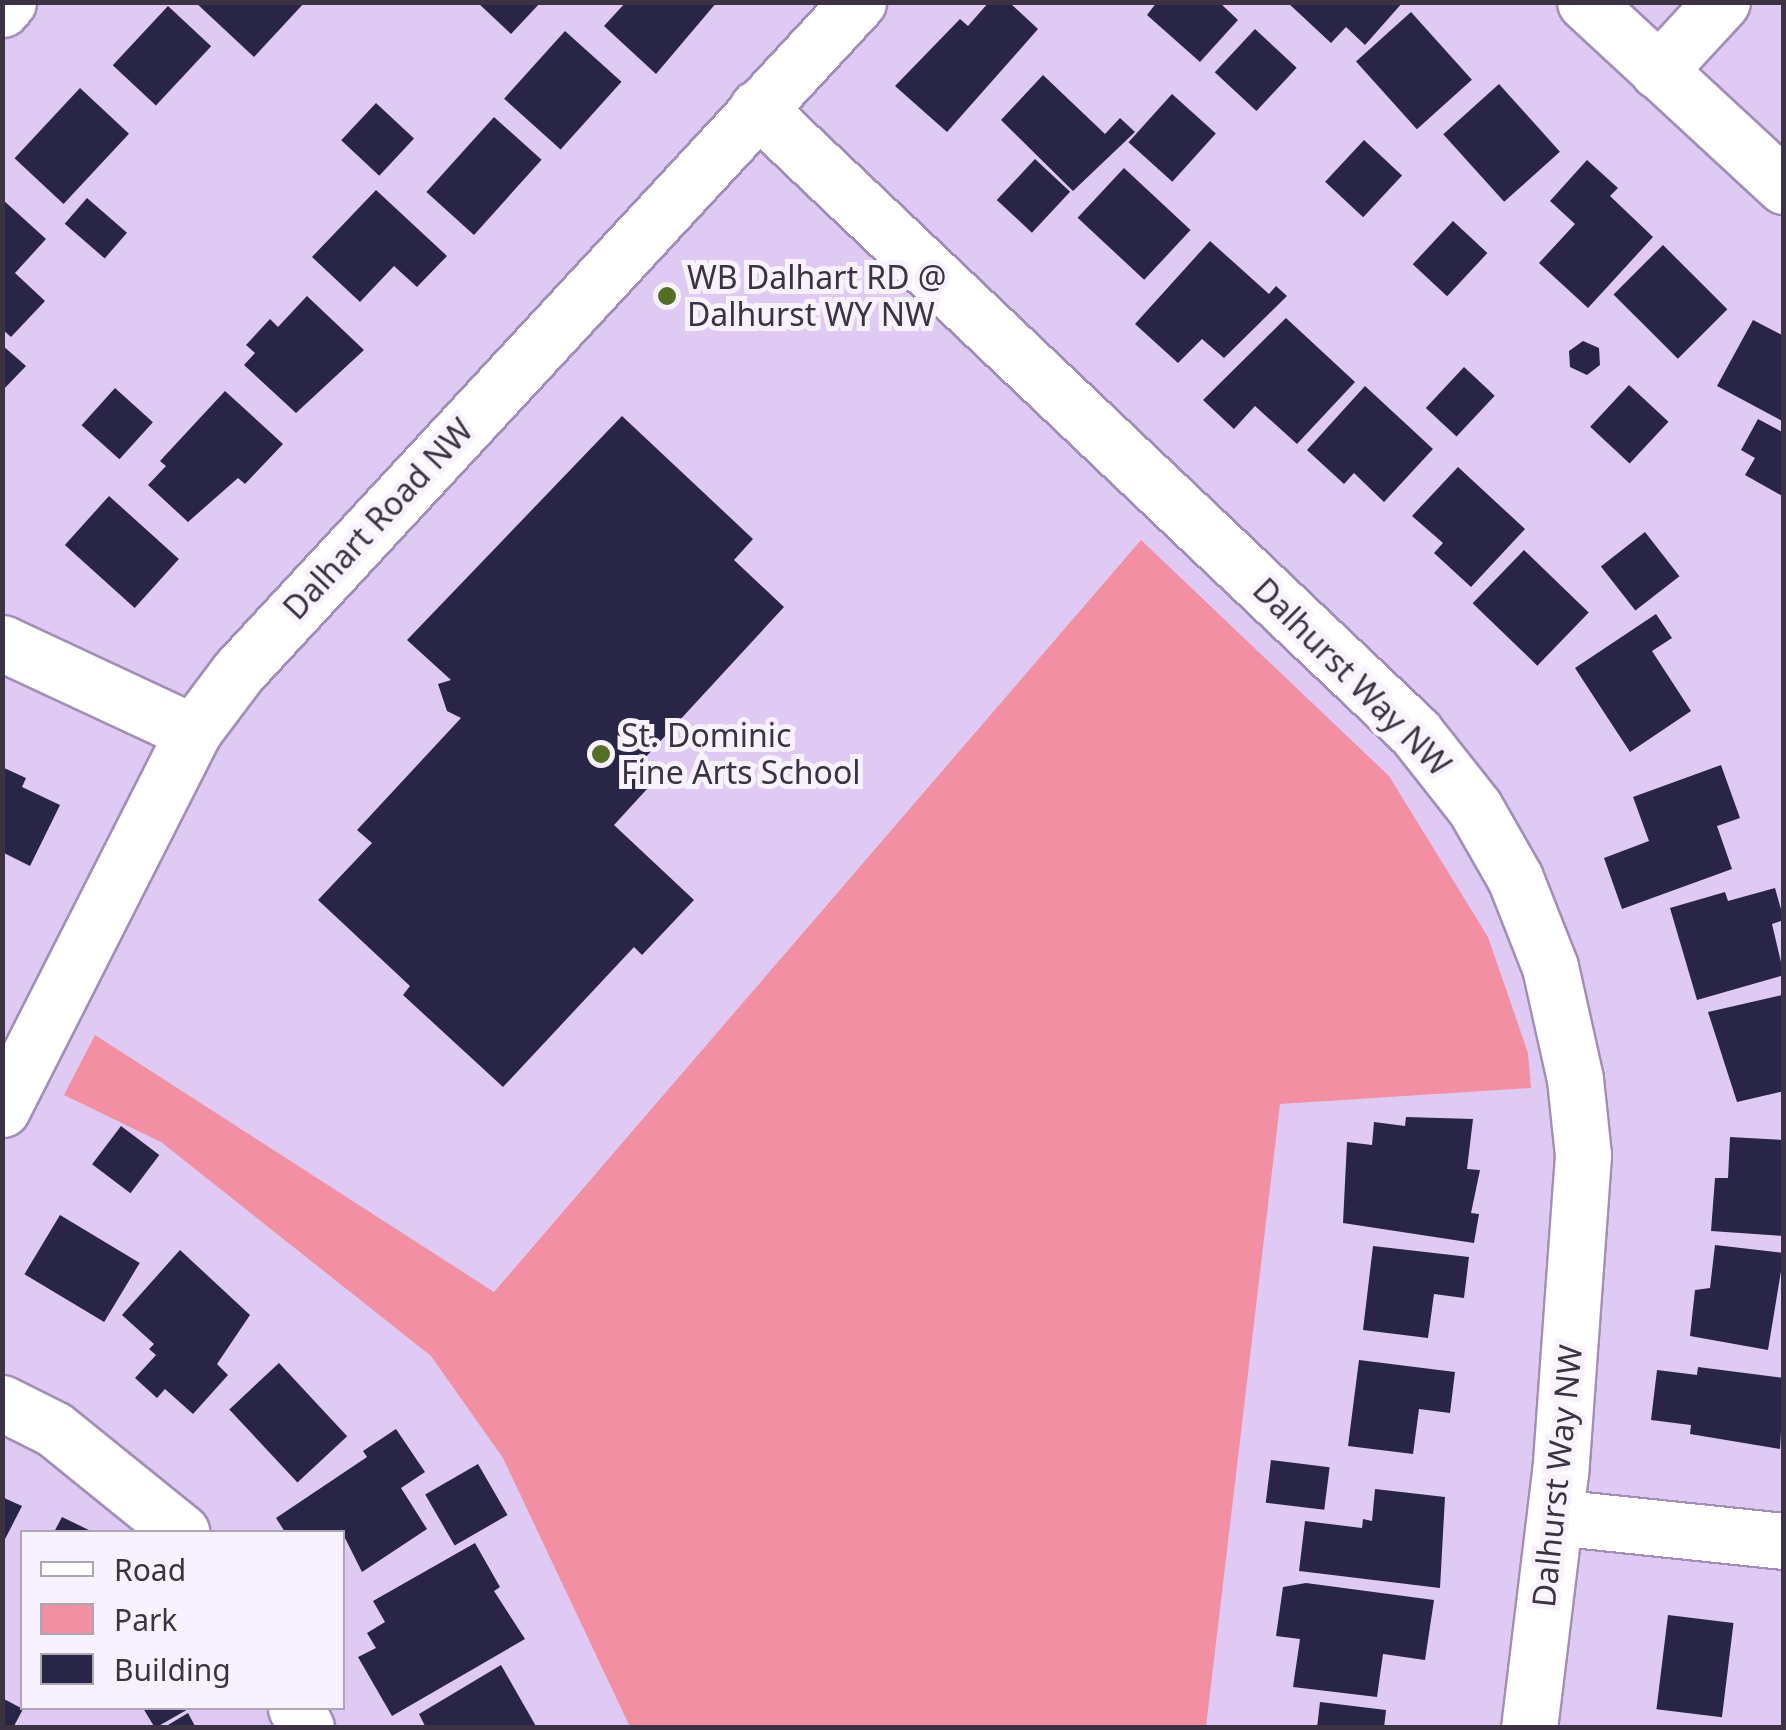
<!DOCTYPE html>
<html>
<head>
<meta charset="utf-8">
<style>
  body { margin:0 }
  #map { position:relative; width:1786px; height:1730px; overflow:hidden; background:#dfcaf4; font-family:"Noto Sans",sans-serif }
  div>[style] { position:absolute }
  [style*='--x'] { left:calc(var(--x)*1px); top:calc(var(--y)*1px); width:calc(var(--w)*1px); rotate:calc(var(--a)*1deg) }
  .green>* { inset:0; background:#f28fa2 }
  .building>* { inset:0; background:#292547; transform-origin:0 0 }
  .roads { filter:drop-shadow(2px 0 #a28eb6) drop-shadow(-2px 0 #a28eb6) drop-shadow(0 2px #a28eb6) drop-shadow(0 -2px #a28eb6) }
  .minor>* { height:55px; margin:-27.5px; padding:0 27.5px; transform-origin:27.5px; border-radius:27.5px; background:#fff }
  .dots>* { width:28px; height:28px; translate:-50% -50%; box-sizing:border-box; border:5px solid #f8f2ff; border-radius:50% }
  span { translate:-50% -50%; white-space:nowrap; text-align:center; line-height:1.15; -webkit-text-stroke:10px #f8f2ff; paint-order:stroke }
  .poi-label { font-size:32px; color:#3b3243 }
  .left { translate:0 -50%; text-align:left }
  .street-label { font-size:32px; color:#3b3243 }
  .frame { position:absolute; inset:0; border:5px solid #3b3243; pointer-events:none }
  .legend { position:absolute; left:20px; top:1530px; width:325px; height:180px; box-sizing:border-box; background:#f8f2ff; border:2px solid #aca5b4; margin:0; padding:12px 18px; list-style:none; font-size:30px; color:#3b3243 }
  .legend li { display:flex; align-items:center; gap:20px; height:50px }
  .legend b { width:50px; border:2px solid #aca5b4 }
</style>
</head>
<body>
<div id="map">
  <div class="green">
    <div style="clip-path:polygon(1141px 540px,1389px 776px,1488px 937px,1528px 1053px,1531px 1088px,1280px 1104px,1206px 1727px,630px 1727px,503px 1458px,431px 1356px,161px 1142px,64px 1095px,95px 1035px,494px 1292px)"></div>
  </div>
  <div class="building">
    <div style="clip-path:polygon(195px 2px,305px 2px,254px 57px)"></div>
    <div style="clip-path:polygon(477px 2px,541px 2px,511px 34px)"></div>
    <div style="clip-path:polygon(626px 2px,717px 2px,656px 74px,604px 26px)"></div>
    <div style="clip-path:polygon(989px 2px,1009px 2px,1038px 29px,947px 132px,895px 86px,960px 19px,968px 26px)"></div>
    <div style="clip-path:polygon(1157px 2px,1219px 2px,1238px 20px,1200px 62px,1147px 15px)"></div>
    <div style="clip-path:polygon(1287px 2px,1403px 2px,1365px 45px,1346px 27px,1331px 43px)"></div>
    <div style="left:168px;top:6px;width:59px;height:81px;rotate:43deg"></div>
    <div style="left:1411px;top:12px;width:91px;height:74px;rotate:48deg"></div>
    <div style="left:1255px;top:29px;width:57px;height:59px;rotate:43deg"></div>
    <div style="left:565px;top:31px;width:76px;height:91px;rotate:42deg"></div>
    <div style="clip-path:polygon(1043px 75px,1105px 134px,1120px 118px,1135px 132px,1073px 191px,1001px 120px)"></div>
    <div style="left:1499px;top:84px;width:91px;height:75px;rotate:48deg"></div>
    <div style="left:80px;top:88px;width:67px;height:96px;rotate:43deg"></div>
    <div style="left:1172px;top:94px;width:59px;height:65px;rotate:42deg"></div>
    <div style="left:376px;top:103px;width:52px;height:51px;rotate:43deg"></div>
    <div style="left:494px;top:117px;width:64px;height:101px;rotate:42deg"></div>
    <div style="left:1364px;top:140px;width:52px;height:57px;rotate:43deg"></div>
    <div style="left:1035px;top:159px;width:48px;height:56px;rotate:43deg"></div>
    <div style="clip-path:polygon(1587px 160px,1618px 188px,1610px 196px,1653px 237px,1588px 308px,1539px 263px,1575px 224px,1550px 201px)"></div>
    <div style="left:1124px;top:168px;width:91px;height:68px;rotate:43deg"></div>
    <div style="clip-path:polygon(376px 190px,447px 256px,417px 287px,394px 266px,360px 302px,312px 257px)"></div>
    <div style="left:87px;top:198px;width:53px;height:34px;rotate:41deg"></div>
    <div style="clip-path:polygon(2px 199px,46px 239px,15px 273px,45px 301px,11px 337px,2px 329px)"></div>
    <div style="left:1453px;top:221px;width:47px;height:59px;rotate:43deg"></div>
    <div style="clip-path:polygon(1210px 241px,1269px 294px,1276px 286px,1287px 296px,1224px 358px,1202px 339px,1178px 363px,1135px 324px)"></div>
    <div style="left:1663px;top:245px;width:91px;height:70px;rotate:45deg"></div>
    <div style="clip-path:polygon(307px 296px,364px 350px,296px 413px,244px 365px,255px 353px,246px 345px,270px 319px,278px 327px)"></div>
    <div style="clip-path:polygon(1286px 318px,1355px 382px,1297px 444px,1255px 406px,1234px 429px,1203px 400px)"></div>
    <div style="clip-path:polygon(1753px 320px,1784px 336px,1784px 422px,1717px 386px)"></div>
    <div style="clip-path:polygon(1583px 341px,1599px 348px,1600px 365px,1587px 375px,1570px 367px,1569px 351px)"></div>
    <div style="clip-path:polygon(2px 345px,26px 366px,2px 391px)"></div>
    <div style="left:1464px;top:367px;width:42px;height:56px;rotate:43deg"></div>
    <div style="left:1629px;top:385px;width:54px;height:57px;rotate:43deg"></div>
    <div style="clip-path:polygon(1365px 386px,1433px 449px,1384px 502px,1354px 473px,1344px 484px,1307px 450px)"></div>
    <div style="left:115px;top:388px;width:51px;height:50px;rotate:42deg"></div>
    <div style="clip-path:polygon(225px 391px,283px 444px,245px 484px,238px 478px,188px 522px,148px 485px,166px 466px,160px 461px)"></div>
    <div style="clip-path:polygon(622px 416px,753px 539px,734px 560px,784px 607px,631px 773px,647px 789px,614px 825px,694px 900px,642px 955px,634px 947px,503px 1087px,403px 995px,410px 986px,318px 900px,372px 843px,357px 830px,461px 718px,447px 711px,438px 684px,451px 680px,407px 640px)"></div>
    <div style="clip-path:polygon(1758px 419px,1784px 433px,1784px 497px,1745px 475px,1755px 458px,1741px 450px)"></div>
    <div style="clip-path:polygon(1458px 467px,1525px 529px,1471px 587px,1434px 553px,1443px 543px,1412px 516px)"></div>
    <div style="left:109px;top:496px;width:94px;height:66px;rotate:42deg"></div>
    <div style="left:1645px;top:532px;width:56px;height:56px;rotate:52deg"></div>
    <div style="left:1524px;top:550px;width:90px;height:74px;rotate:44deg"></div>
    <div style="clip-path:polygon(1656px 614px,1672px 638px,1652px 651px,1691px 711px,1630px 752px,1575px 668px)"></div>
    <div style="clip-path:polygon(1721px 765px,1740px 818px,1717px 826px,1732px 869px,1622px 909px,1604px 858px,1649px 841px,1633px 797px)"></div>
    <div style="clip-path:polygon(2px 767px,26px 778px,22px 787px,60px 805px,30px 866px,2px 852px)"></div>
    <div style="clip-path:polygon(1775px 888px,1784px 920px,1772px 924px,1784px 975px,1697px 1000px,1670px 908px,1725px 892px,1728px 901px)"></div>
    <div style="clip-path:polygon(1782px 995px,1784px 1091px,1737px 1102px,1708px 1012px)"></div>
    <div style="clip-path:polygon(1406px 1117px,1473px 1119px,1467px 1169px,1480px 1170px,1471px 1213px,1479px 1214px,1474px 1243px,1343px 1223px,1347px 1142px,1372px 1145px,1374px 1122px,1405px 1126px)"></div>
    <div style="left:121px;top:1126px;width:48px;height:48px;rotate:37deg"></div>
    <div style="clip-path:polygon(1730px 1137px,1784px 1140px,1784px 1236px,1711px 1231px,1715px 1178px,1728px 1178px)"></div>
    <div style="left:60px;top:1215px;width:93px;height:69px;rotate:31deg"></div>
    <div style="clip-path:polygon(1715px 1245px,1784px 1253px,1768px 1350px,1690px 1336px,1695px 1290px,1710px 1288px)"></div>
    <div style="clip-path:polygon(1373px 1246px,1469px 1257px,1464px 1298px,1434px 1294px,1428px 1338px,1363px 1330px)"></div>
    <div style="clip-path:polygon(180px 1250px,250px 1315px,217px 1364px,228px 1375px,193px 1414px,165px 1389px,157px 1398px,135px 1378px,156px 1355px,149px 1349px,154px 1344px,122px 1315px)"></div>
    <div style="clip-path:polygon(1359px 1360px,1455px 1372px,1450px 1413px,1419px 1409px,1413px 1454px,1348px 1446px)"></div>
    <div style="left:279px;top:1363px;width:100px;height:68px;rotate:47deg"></div>
    <div style="clip-path:polygon(1698px 1367px,1784px 1378px,1780px 1449px,1690px 1434px,1691px 1425px,1651px 1420px,1657px 1370px,1697px 1375px)"></div>
    <div style="clip-path:polygon(396px 1429px,425px 1472px,401px 1488px,427px 1529px,362px 1572px,342px 1532px,285px 1532px,276px 1518px,367px 1457px,363px 1451px)"></div>
    <div style="left:1271px;top:1460px;width:59px;height:43px;rotate:7deg"></div>
    <div style="left:478px;top:1464px;width:59px;height:61px;rotate:60deg"></div>
    <div style="clip-path:polygon(1375px 1489px,1445px 1497px,1440px 1588px,1299px 1571px,1305px 1521px,1362px 1528px,1363px 1519px,1372px 1521px)"></div>
    <div style="clip-path:polygon(2px 1497px,22px 1506px,2px 1545px)"></div>
    <div style="clip-path:polygon(62px 1517px,93px 1532px,54px 1532px)"></div>
    <div style="clip-path:polygon(475px 1543px,500px 1587px,494px 1591px,525px 1639px,392px 1716px,358px 1657px,376px 1648px,367px 1633px,385px 1622px,373px 1601px)"></div>
    <div style="clip-path:polygon(1306px 1583px,1434px 1600px,1425px 1660px,1383px 1654px,1377px 1697px,1293px 1687px,1300px 1639px,1276px 1636px,1283px 1587px)"></div>
    <div style="left:1668px;top:1615px;width:66px;height:95px;rotate:7deg"></div>
    <div style="clip-path:polygon(501px 1665px,537px 1728px,426px 1728px,419px 1714px)"></div>
    <div style="clip-path:polygon(2px 1698px,23px 1709px,13px 1728px,2px 1728px)"></div>
    <div style="clip-path:polygon(1320px 1702px,1386px 1710px,1384px 1728px,1317px 1728px)"></div>
    <div style="clip-path:polygon(143px 1708px,190px 1708px,155px 1728px)"></div>
    <div style="clip-path:polygon(188px 1713px,196px 1728px,163px 1728px)"></div>
  </div>
  <div class="roads">
    <div class="minor">
      <div style="--x:1585;--y:2;--w:271;--a:42.8"></div>
      <div style="--x:2;--y:9;--w:9;--a:-49"></div>
      <div style="--x:1658;--y:71;--w:94;--a:-47.2"></div>
      <div style="--x:757;--y:108;--w:907;--a:43.48"></div>
      <div style="--x:1415;--y:732;--w:97;--a:51.7"></div>
      <div style="--x:1475;--y:808;--w:81;--a:60.3"></div>
      <div style="--x:1515;--y:878;--w:96;--a:68.5"></div>
      <div style="--x:1550;--y:967;--w:115;--a:77.4"></div>
      <div style="--x:1575;--y:1079;--w:76;--a:84"></div>
      <div style="--x:1583;--y:1155;--w:318;--a:94.1"></div>
      <div style="--x:1560;--y:1472;--w:258;--a:96.9"></div>
      <div style="--x:2;--y:643;--w:211;--a:25"></div>
      <div style="--x:2;--y:1109;--w:423;--a:-63.1"></div>
      <div style="--x:193;--y:732;--w:75;--a:-53.1"></div>
      <div style="--x:238;--y:672;--w:913;--a:-47.22"></div>
      <div style="--x:2;--y:1403;--w:58;--a:26.6"></div>
      <div style="--x:54;--y:1429;--w:164;--a:39"></div>
      <div style="--x:1555;--y:1517;--w:230;--a:6"></div>
      <div style="--x:296;--y:1708;--w:22;--a:63"></div>
    </div>
  </div>
  <div class="dots">
    <div style="left:667px;top:296px;background:#526f23"></div>
    <div style="left:601px;top:754px;background:#526f23"></div>
  </div>
  <div class="poi-label">
    <span class="left" style="left:687px;top:296px">WB Dalhart RD @<br>Dalhurst WY NW</span>
    <span class="left" style="left:621px;top:754px">St. Dominic<br>Fine Arts School</span>
  </div>
  <div class="street-label">
    <span style="left:378px;top:519px;rotate:-47deg">Dalhart Road NW</span>
    <span style="left:1352px;top:677px;rotate:45deg">Dalhurst Way NW</span>
    <span style="left:1557px;top:1476px;rotate:-84deg">Dalhurst Way NW</span>
  </div>
  <div class="frame"></div>
  <ul class="legend">
  <li><b style="height:12px;background:#fff"></b>Road</li>
  <li><b style="height:28px;background:#f28fa2"></b>Park</li>
  <li><b style="height:28px;background:#292547"></b>Building</li>
  </ul>
</div>
</body>
</html>
